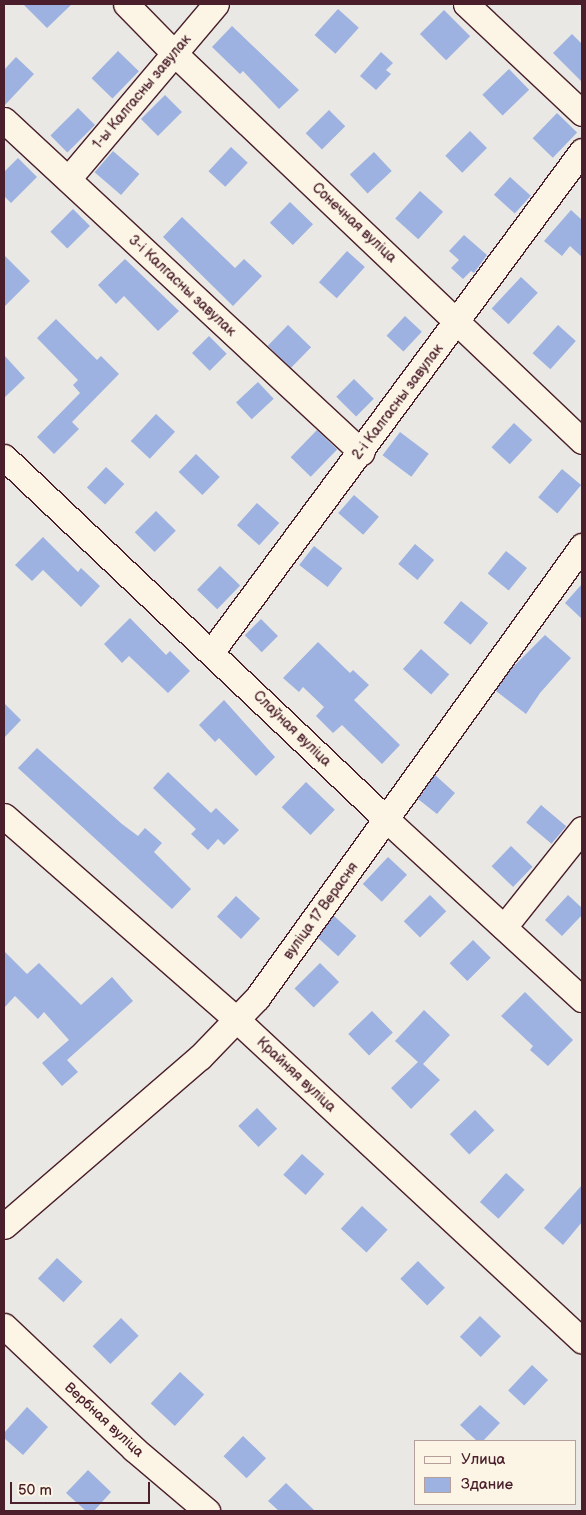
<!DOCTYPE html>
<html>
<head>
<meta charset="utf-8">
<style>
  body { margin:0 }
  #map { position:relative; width:586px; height:1515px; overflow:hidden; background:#e9e8e4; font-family:"Balsamiq Sans",sans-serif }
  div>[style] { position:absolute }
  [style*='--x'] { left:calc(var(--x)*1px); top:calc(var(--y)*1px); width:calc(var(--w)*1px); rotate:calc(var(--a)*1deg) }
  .building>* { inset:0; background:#9db2e0; transform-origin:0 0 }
  .roads { filter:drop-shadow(1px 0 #4a1f2b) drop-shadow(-1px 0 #4a1f2b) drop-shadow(0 1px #4a1f2b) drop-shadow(0 -1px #4a1f2b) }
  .minor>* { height:25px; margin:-12.5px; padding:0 12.5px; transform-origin:12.5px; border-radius:12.5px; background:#fcf5e5 }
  span { translate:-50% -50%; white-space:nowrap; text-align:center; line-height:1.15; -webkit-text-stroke:4px #fcf5e5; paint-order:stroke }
  .street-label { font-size:14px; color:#4a1f2b }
  .frame { position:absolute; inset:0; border:5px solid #4a1f2b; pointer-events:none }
  .legend { position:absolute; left:414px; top:1440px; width:162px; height:65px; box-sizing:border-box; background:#fcf5e5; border:1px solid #b59f9b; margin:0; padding:6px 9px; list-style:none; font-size:15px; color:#4a1f2b }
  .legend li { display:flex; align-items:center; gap:10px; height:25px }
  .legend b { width:25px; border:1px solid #b59f9b }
  .scale { position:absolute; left:10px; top:1482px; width:140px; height:22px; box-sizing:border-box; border:2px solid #4a1f2b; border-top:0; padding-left:6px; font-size:15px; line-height:18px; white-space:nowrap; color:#4a1f2b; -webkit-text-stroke:4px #fcf5e5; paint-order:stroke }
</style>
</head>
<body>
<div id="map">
  <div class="building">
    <div style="clip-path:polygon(23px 4px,72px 4px,47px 28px)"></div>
    <div style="left:338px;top:9px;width:28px;height:35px;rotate:42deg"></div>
    <div style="left:444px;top:10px;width:37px;height:34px;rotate:45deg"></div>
    <div style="clip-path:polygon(232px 26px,299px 90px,279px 109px,243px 71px,240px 74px,212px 47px)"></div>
    <div style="clip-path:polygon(572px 34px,582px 44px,582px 82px,553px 53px)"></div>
    <div style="left:118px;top:51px;width:29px;height:38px;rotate:44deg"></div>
    <div style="clip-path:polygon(381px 52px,393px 63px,386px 70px,391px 74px,376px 90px,360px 76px)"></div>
    <div style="clip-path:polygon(16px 57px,34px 74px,4px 106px,4px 70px)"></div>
    <div style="left:509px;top:69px;width:29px;height:37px;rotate:46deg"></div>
    <div style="left:165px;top:95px;width:24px;height:34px;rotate:45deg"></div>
    <div style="left:78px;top:108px;width:24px;height:39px;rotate:45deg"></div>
    <div style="left:329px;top:110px;width:23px;height:33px;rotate:45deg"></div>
    <div style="left:557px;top:113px;width:28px;height:35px;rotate:44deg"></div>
    <div style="left:470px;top:131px;width:24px;height:35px;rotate:45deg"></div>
    <div style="left:231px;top:147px;width:23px;height:33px;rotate:43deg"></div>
    <div style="left:113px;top:151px;width:35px;height:28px;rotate:41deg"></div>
    <div style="left:374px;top:152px;width:26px;height:33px;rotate:47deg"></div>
    <div style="clip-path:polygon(18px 158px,37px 177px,11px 203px,4px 196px,4px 172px)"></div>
    <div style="left:510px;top:177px;width:28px;height:24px;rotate:42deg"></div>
    <div style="left:420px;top:191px;width:31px;height:37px;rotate:42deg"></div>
    <div style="left:290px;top:202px;width:32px;height:29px;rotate:44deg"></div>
    <div style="left:73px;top:209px;width:24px;height:32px;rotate:45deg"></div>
    <div style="clip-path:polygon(571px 210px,582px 220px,582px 257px,570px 246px,562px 256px,544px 241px)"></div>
    <div style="clip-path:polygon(182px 217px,235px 268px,244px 259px,262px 276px,233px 306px,163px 237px)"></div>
    <div style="clip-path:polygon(464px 235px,487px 255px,474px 273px,471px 271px,463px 279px,451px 268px,459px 260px,449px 251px)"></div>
    <div style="left:347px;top:251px;width:24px;height:42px;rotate:42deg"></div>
    <div style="clip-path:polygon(4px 255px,30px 281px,4px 307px)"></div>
    <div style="clip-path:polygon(125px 259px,179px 311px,158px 331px,124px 296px,116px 304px,98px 285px)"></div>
    <div style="left:521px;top:277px;width:23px;height:43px;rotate:43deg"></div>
    <div style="left:405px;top:316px;width:23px;height:27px;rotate:43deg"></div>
    <div style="clip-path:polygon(56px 319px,97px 360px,101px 356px,119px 374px,72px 422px,79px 429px,54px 454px,37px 437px,80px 393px,73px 385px,78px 380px,37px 338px)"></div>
    <div style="left:288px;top:325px;width:32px;height:29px;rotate:44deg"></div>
    <div style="left:558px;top:325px;width:24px;height:38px;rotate:42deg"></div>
    <div style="left:209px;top:336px;width:25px;height:24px;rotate:45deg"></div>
    <div style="clip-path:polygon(4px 355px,25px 378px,4px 398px)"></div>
    <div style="left:354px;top:379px;width:28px;height:25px;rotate:45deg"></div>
    <div style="left:258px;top:382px;width:23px;height:30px;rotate:47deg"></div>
    <div style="left:156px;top:414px;width:26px;height:37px;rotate:43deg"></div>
    <div style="left:514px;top:423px;width:25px;height:33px;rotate:43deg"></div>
    <div style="left:317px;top:430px;width:28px;height:38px;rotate:44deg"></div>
    <div style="left:400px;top:432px;width:36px;height:29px;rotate:37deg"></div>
    <div style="left:196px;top:454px;width:33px;height:25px;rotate:44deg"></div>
    <div style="left:106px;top:467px;width:25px;height:28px;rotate:43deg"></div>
    <div style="left:562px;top:469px;width:25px;height:37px;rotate:40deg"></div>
    <div style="left:354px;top:495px;width:33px;height:24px;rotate:41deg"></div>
    <div style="left:257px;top:503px;width:30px;height:30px;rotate:42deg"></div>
    <div style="left:156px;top:511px;width:28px;height:30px;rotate:45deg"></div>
    <div style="clip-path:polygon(43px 537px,78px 572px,81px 568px,100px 586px,81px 607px,43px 570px,32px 581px,15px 565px)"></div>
    <div style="left:415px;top:544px;width:25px;height:26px;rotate:40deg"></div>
    <div style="left:314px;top:546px;width:36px;height:24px;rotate:38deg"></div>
    <div style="left:506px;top:551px;width:27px;height:29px;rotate:39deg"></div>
    <div style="left:220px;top:566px;width:28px;height:33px;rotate:44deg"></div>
    <div style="clip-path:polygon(582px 584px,582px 619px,565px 603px)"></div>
    <div style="left:461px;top:601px;width:35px;height:28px;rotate:39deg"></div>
    <div style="clip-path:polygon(130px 618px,166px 655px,170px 651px,190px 671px,168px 693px,129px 656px,122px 663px,104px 644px)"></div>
    <div style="left:261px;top:619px;width:24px;height:23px;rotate:45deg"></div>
    <div style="clip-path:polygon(545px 635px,571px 658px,540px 693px,526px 714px,496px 691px,510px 670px)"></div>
    <div style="clip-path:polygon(318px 642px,350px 673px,353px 670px,369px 685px,354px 700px,400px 745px,382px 764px,342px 725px,333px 733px,316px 716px,324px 707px,303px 687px,299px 692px,283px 678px)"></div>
    <div style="left:421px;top:649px;width:38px;height:27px;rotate:42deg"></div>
    <div style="clip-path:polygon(224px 700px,275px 757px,256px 776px,219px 738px,215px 742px,199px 725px)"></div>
    <div style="clip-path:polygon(4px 703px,21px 720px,4px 738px)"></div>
    <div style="clip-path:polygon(37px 748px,122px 824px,138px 836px,145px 828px,162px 843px,154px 852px,191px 889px,172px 909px,18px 768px)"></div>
    <div style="clip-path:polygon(168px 772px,211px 813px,216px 808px,239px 830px,224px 845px,218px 839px,208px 850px,191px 834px,196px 829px,153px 788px)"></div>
    <div style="clip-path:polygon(435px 775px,455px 793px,437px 814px,418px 799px)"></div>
    <div style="left:306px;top:782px;width:40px;height:35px;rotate:44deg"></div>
    <div style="left:541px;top:805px;width:33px;height:23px;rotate:40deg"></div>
    <div style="left:511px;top:846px;width:30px;height:28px;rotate:44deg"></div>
    <div style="left:388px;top:857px;width:26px;height:37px;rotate:43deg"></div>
    <div style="left:430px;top:895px;width:23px;height:37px;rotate:45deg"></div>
    <div style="clip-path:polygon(568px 895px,582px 908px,582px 915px,562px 936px,545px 920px)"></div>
    <div style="left:236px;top:896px;width:33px;height:28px;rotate:43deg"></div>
    <div style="left:334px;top:916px;width:30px;height:27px;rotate:42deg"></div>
    <div style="left:473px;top:940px;width:25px;height:33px;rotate:45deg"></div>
    <div style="clip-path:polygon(4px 951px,27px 974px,39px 963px,81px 1005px,112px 977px,133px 1001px,67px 1060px,78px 1072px,62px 1086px,42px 1063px,69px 1040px,44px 1012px,38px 1019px,15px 996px,4px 1008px)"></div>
    <div style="left:320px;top:963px;width:27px;height:36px;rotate:45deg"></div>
    <div style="clip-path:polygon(525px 992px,573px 1040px,548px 1066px,530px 1050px,533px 1046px,501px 1016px)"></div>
    <div style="clip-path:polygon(424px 1010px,450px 1035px,423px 1064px,440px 1080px,411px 1109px,391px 1088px,418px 1062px,395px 1041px)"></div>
    <div style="left:372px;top:1011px;width:30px;height:33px;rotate:46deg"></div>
    <div style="left:257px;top:1108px;width:29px;height:26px;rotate:46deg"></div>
    <div style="left:475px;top:1110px;width:28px;height:35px;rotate:46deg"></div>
    <div style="left:302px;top:1154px;width:30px;height:28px;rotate:42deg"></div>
    <div style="left:506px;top:1173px;width:25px;height:39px;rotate:42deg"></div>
    <div style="clip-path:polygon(582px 1185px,582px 1222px,563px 1245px,544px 1228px)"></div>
    <div style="left:362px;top:1206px;width:35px;height:31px;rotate:43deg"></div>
    <div style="left:57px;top:1258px;width:35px;height:28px;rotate:43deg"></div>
    <div style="left:418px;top:1261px;width:38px;height:25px;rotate:45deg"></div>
    <div style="left:480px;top:1316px;width:29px;height:29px;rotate:44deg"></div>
    <div style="left:121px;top:1318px;width:25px;height:40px;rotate:45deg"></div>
    <div style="left:532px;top:1365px;width:22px;height:35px;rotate:43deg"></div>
    <div style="left:180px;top:1372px;width:33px;height:43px;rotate:43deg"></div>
    <div style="clip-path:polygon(480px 1405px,500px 1423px,483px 1441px,477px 1441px,460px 1425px)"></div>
    <div style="clip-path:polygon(27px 1407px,48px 1427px,23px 1455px,4px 1438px,4px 1433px)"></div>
    <div style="left:243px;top:1436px;width:32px;height:28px;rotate:44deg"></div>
    <div style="clip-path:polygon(88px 1470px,111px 1492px,94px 1511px,86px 1511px,66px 1493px)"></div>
    <div style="clip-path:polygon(286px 1483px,315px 1511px,279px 1511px,268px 1501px)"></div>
  </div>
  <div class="roads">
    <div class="minor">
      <div style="--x:126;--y:4;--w:69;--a:45.6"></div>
      <div style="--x:174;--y:53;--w:563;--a:43.56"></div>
      <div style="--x:466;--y:4;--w:159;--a:43.2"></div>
      <div style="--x:4;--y:120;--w:488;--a:42.9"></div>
      <div style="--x:68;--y:179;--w:229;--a:-49.8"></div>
      <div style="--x:4;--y:457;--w:528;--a:43.46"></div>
      <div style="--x:387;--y:820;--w:265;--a:42.6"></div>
      <div style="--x:212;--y:651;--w:622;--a:-53.5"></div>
      <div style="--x:4;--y:816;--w:310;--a:41.2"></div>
      <div style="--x:237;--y:1020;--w:471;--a:42.9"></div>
      <div style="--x:504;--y:927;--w:125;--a:-51.5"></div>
      <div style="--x:4;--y:1226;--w:259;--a:-40.8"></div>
      <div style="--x:200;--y:1057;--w:82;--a:-46"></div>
      <div style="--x:257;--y:998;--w:557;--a:-54.28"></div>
      <div style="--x:4;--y:1326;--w:179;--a:43.4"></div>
      <div style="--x:134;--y:1449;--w:96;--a:40.3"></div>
    </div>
  </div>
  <div class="street-label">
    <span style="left:142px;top:92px;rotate:-50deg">1-ы Калгасны завулак</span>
    <span style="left:354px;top:223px;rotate:43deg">Сонечная вуліца</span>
    <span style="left:182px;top:286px;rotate:43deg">3-і Калгасны завулак</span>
    <span style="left:398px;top:402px;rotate:-53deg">2-і Калгасны завулак</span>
    <span style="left:292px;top:729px;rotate:44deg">Слаўная вуліца</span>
    <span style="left:321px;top:911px;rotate:-54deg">вуліца 17 Верасня</span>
    <span style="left:296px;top:1075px;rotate:43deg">Крайняя вуліца</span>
    <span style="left:104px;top:1420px;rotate:43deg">Вербная вуліца</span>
  </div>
  <div class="frame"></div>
  <ul class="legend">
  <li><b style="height:6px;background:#fcf5e5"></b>Улица</li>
  <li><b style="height:14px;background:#9db2e0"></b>Здание</li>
  </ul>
  <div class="scale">50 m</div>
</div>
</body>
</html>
